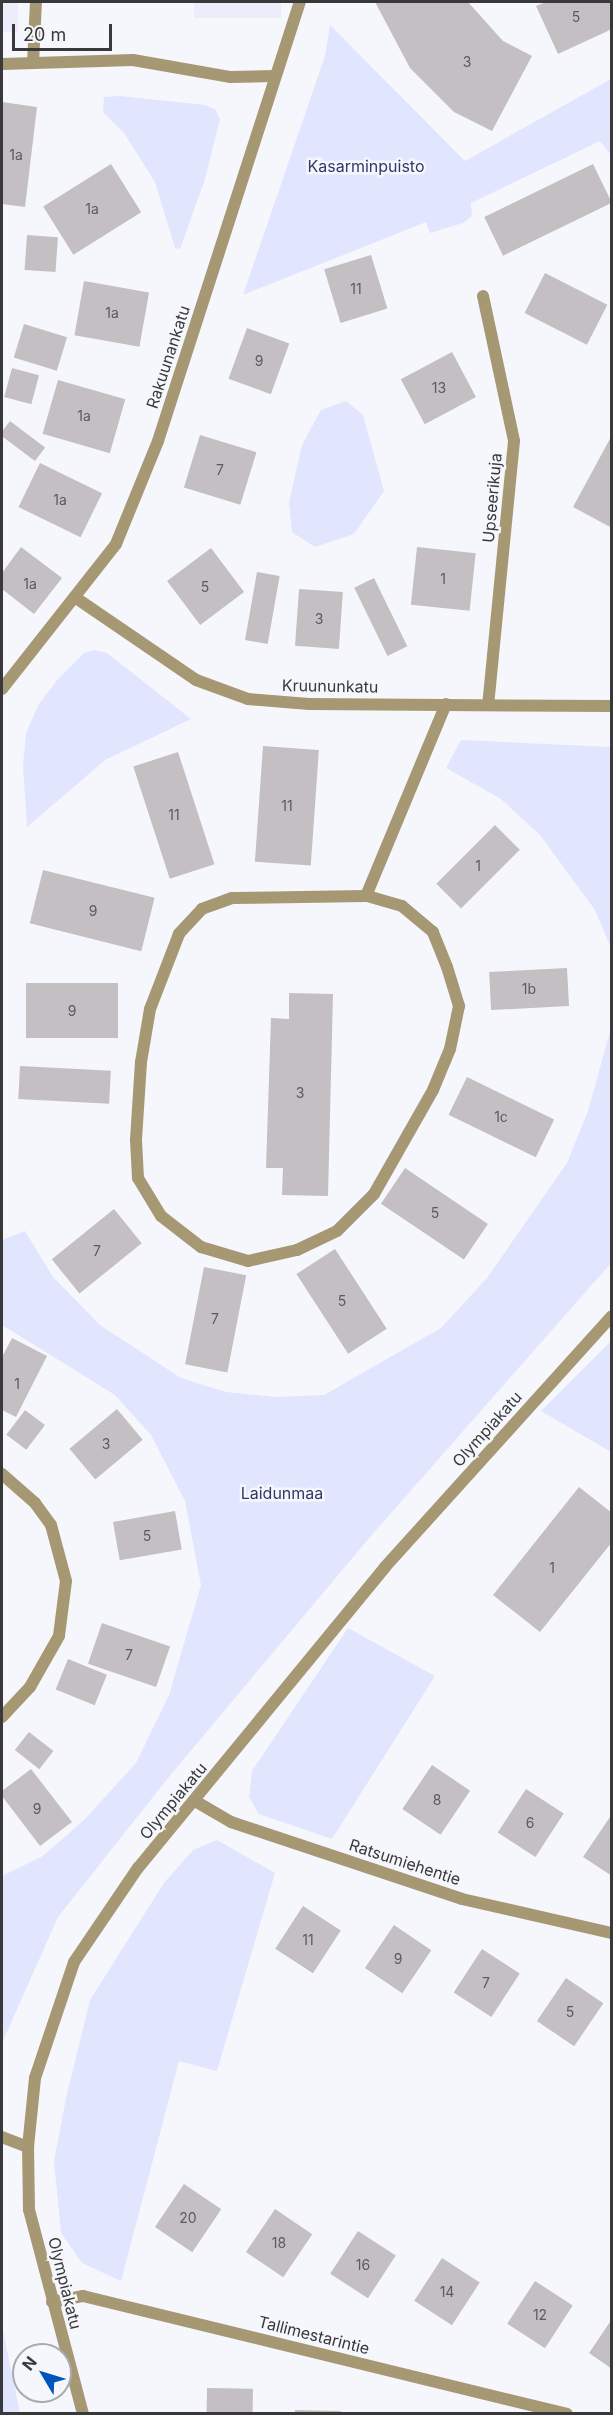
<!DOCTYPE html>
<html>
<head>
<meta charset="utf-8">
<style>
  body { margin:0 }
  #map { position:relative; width:613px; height:2415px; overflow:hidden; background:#f6f7fc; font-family:Inter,sans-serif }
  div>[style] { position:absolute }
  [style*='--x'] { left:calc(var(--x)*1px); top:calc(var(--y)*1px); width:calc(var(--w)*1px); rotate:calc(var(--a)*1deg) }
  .built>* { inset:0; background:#ebedfa; transform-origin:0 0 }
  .green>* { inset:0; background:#e1e5fe }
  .building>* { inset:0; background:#c4bfc3; transform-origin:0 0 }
  .service>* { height:12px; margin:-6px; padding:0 6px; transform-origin:6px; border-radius:6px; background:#a79874 }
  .minor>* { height:12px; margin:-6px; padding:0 6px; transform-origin:6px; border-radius:6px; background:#a79874 }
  span { translate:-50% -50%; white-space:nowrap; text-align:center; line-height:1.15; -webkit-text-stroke:5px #f6f7fc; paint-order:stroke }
  .number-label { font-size:14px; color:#5c5a5d }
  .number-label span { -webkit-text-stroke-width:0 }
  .park-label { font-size:16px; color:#33386b }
  .street-label { font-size:16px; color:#39393b }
  .frame { position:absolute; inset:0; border:3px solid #39393b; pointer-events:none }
  .north { position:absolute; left:12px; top:2343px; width:60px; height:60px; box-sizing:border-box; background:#f6f7fc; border:2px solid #aaabaf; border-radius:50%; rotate:308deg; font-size:16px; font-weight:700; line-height:24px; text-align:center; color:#39393b }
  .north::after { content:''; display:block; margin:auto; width:21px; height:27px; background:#0054bd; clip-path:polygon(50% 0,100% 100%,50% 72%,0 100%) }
  .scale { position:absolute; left:12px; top:24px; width:100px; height:27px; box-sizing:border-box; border:3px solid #39393b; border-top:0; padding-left:8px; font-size:18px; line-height:21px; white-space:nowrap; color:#39393b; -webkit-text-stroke:4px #f6f7fc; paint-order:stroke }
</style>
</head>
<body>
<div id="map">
  <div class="built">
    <div style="left:2px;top:2px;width:16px;height:30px"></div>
    <div style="left:194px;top:2px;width:87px;height:16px"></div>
  </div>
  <div class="green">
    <div style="clip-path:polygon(330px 25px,465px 161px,611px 79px,611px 155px,600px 141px,471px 203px,472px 216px,463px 223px,430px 233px,426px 222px,243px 295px,325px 56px)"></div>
    <div style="clip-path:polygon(120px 96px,205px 105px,215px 109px,220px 119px,205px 179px,180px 249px,175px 248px,155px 182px,124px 133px,103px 112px,104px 97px)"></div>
    <div style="clip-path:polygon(346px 401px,363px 415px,384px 491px,354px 534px,315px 547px,292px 532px,289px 502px,302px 445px,321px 410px)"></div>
    <div style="clip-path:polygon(94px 650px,107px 653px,191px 719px,105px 760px,27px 827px,23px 765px,26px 733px,39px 704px,58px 679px,84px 653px)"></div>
    <div style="clip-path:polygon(461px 740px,611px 747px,611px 948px,595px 910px,540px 835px,501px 799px,446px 768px)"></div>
    <div style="clip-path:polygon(611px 1028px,611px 1263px,370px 1537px,172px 1773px,58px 1917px,2px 2043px,2px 1876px,43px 1856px,84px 1820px,136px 1763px,169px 1695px,201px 1585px,185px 1501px,151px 1435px,115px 1395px,2px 1325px,2px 1240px,25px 1231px,53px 1277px,100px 1325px,181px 1378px,226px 1392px,276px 1397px,324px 1395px,441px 1328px,487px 1278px,567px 1163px,588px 1111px)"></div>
    <div style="clip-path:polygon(611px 1341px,611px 1452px,541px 1411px)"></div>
    <div style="clip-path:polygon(348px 1628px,435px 1676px,332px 1839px,259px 1814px,249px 1797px,252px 1771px)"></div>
    <div style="clip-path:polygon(217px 1840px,275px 1873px,217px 2071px,179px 2061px,121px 2281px,82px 2263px,61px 2233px,54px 2161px,66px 2098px,90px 2000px,164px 1883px,193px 1850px)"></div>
    <div style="clip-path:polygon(2px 2326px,20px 2413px,2px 2413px)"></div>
  </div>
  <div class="building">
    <div style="clip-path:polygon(375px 2px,468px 2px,503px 41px,532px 56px,492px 131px,454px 112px,410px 68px)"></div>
    <div style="clip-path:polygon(546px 2px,612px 2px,612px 29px,558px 54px,536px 6px)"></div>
    <div style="clip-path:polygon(2px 102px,37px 107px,25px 207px,2px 204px)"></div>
    <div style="left:111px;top:164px;width:57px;height:80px;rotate:58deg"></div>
    <div style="left:593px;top:164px;width:43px;height:121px;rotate:64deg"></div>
    <div style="left:27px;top:235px;width:31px;height:35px;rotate:4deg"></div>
    <div style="left:371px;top:255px;width:56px;height:49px;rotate:73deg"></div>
    <div style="left:545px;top:273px;width:70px;height:45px;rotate:27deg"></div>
    <div style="left:84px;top:281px;width:66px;height:55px;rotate:10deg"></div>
    <div style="left:24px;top:324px;width:45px;height:35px;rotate:17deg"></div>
    <div style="left:247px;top:328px;width:45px;height:54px;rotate:20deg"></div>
    <div style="left:452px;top:352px;width:51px;height:58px;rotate:62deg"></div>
    <div style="left:12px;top:368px;width:28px;height:30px;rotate:15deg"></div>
    <div style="left:58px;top:380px;width:70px;height:56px;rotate:16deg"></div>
    <div style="left:10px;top:421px;width:44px;height:17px;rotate:37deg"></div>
    <div style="left:200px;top:435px;width:59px;height:55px;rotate:17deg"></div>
    <div style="clip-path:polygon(612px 435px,612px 528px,573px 507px)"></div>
    <div style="left:40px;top:463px;width:69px;height:49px;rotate:26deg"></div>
    <div style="clip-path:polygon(21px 547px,62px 578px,34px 614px,2px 589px,2px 573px)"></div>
    <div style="left:417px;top:547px;width:59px;height:58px;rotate:6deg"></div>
    <div style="left:211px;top:548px;width:55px;height:55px;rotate:53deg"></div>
    <div style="left:257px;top:572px;width:23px;height:69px;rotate:10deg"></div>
    <div style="left:374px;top:578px;width:76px;height:22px;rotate:64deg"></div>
    <div style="left:299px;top:589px;width:44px;height:57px;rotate:4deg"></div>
    <div style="left:263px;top:746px;width:56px;height:116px;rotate:4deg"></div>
    <div style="left:178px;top:752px;width:118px;height:47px;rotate:72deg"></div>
    <div style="left:495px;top:825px;width:35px;height:83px;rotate:45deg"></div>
    <div style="left:43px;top:870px;width:115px;height:55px;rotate:14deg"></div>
    <div style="left:567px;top:968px;width:38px;height:78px;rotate:87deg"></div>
    <div style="left:26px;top:983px;width:92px;height:55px"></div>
    <div style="clip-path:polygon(289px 993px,333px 994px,328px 1196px,282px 1195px,283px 1168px,266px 1168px,271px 1018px,289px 1019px)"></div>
    <div style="left:20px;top:1066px;width:91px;height:33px;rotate:3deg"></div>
    <div style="left:467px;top:1077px;width:97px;height:42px;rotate:26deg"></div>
    <div style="left:405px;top:1168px;width:100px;height:43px;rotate:34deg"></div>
    <div style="left:114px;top:1209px;width:44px;height:80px;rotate:51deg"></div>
    <div style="left:335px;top:1249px;width:95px;height:46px;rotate:57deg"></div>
    <div style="left:204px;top:1267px;width:43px;height:99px;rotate:11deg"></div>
    <div style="clip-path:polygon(12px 1338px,47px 1356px,16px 1417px,2px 1410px,2px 1357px)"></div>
    <div style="left:117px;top:1409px;width:40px;height:62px;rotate:50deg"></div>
    <div style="left:25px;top:1410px;width:25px;height:31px;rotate:37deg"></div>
    <div style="clip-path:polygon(579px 1487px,612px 1513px,612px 1542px,540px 1632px,493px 1595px)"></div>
    <div style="left:175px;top:1511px;width:39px;height:63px;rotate:80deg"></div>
    <div style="left:102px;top:1623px;width:72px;height:43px;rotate:19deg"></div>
    <div style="left:68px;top:1659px;width:42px;height:33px;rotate:22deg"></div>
    <div style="left:29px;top:1732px;width:31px;height:23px;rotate:38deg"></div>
    <div style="left:432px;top:1765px;width:46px;height:53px;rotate:34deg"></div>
    <div style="clip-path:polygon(31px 1769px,72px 1822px,40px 1846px,2px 1796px,2px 1791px)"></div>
    <div style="left:526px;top:1789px;width:45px;height:52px;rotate:33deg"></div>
    <div style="clip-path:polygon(612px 1814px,612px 1876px,583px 1857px)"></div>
    <div style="left:303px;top:1906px;width:45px;height:51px;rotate:33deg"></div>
    <div style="left:394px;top:1925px;width:45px;height:52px;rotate:34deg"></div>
    <div style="left:482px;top:1949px;width:45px;height:52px;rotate:33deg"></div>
    <div style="left:566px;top:1978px;width:45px;height:52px;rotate:34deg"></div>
    <div style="left:184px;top:2184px;width:45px;height:52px;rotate:34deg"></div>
    <div style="left:275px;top:2209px;width:45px;height:52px;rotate:34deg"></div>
    <div style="left:358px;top:2231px;width:45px;height:51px;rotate:33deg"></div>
    <div style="left:442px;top:2258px;width:45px;height:51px;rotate:33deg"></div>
    <div style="left:535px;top:2281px;width:45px;height:51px;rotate:33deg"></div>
    <div style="clip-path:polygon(612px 2319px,612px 2369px,589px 2353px)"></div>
    <div style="left:207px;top:2388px;width:46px;height:26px;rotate:1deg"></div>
    <div style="clip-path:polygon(295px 2410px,341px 2411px,341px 2414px,295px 2414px)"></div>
  </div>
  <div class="service">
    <div style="--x:33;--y:63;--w:61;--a:-87.2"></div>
  </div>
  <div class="minor">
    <div style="--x:2;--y:64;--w:131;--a:-1.7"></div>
    <div style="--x:133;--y:60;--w:98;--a:9.9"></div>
    <div style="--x:230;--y:77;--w:45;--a:-1.3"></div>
    <div style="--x:483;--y:296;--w:148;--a:77.9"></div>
    <div style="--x:514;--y:441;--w:265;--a:95.6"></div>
    <div style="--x:76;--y:598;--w:145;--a:34.3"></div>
    <div style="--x:196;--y:680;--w:55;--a:20.1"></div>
    <div style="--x:248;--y:699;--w:61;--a:4.7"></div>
    <div style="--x:309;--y:704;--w:303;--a:0.4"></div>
    <div style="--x:2;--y:689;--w:184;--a:-51.8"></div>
    <div style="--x:116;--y:544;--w:111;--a:-67.8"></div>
    <div style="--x:158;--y:441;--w:461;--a:-72.1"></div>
    <div style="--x:366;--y:896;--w:134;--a:179.1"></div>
    <div style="--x:232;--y:898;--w:32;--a:160"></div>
    <div style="--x:202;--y:909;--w:34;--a:133"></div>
    <div style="--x:179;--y:934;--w:80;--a:111.1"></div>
    <div style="--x:150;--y:1009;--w:54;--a:99.6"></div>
    <div style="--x:141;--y:1062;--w:78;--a:93.7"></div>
    <div style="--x:136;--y:1140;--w:38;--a:87"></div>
    <div style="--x:138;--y:1178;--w:44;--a:58.8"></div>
    <div style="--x:161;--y:1216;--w:51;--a:37.8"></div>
    <div style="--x:201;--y:1247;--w:49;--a:16.6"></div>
    <div style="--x:248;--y:1261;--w:50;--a:-12.7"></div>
    <div style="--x:297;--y:1250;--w:44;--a:-25.4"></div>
    <div style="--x:337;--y:1231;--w:52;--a:-45"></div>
    <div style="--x:374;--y:1194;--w:120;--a:-60.4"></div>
    <div style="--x:433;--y:1090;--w:44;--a:-67.5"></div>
    <div style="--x:450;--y:1049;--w:44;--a:-78.2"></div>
    <div style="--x:459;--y:1006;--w:41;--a:-107.1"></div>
    <div style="--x:447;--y:967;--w:38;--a:-112"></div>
    <div style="--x:433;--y:932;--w:40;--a:-140"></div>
    <div style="--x:402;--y:906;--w:37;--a:-164"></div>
    <div style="--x:366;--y:896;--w:208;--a:-67.4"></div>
    <div style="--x:2;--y:1474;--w:44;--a:41.3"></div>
    <div style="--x:35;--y:1503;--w:27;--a:54"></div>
    <div style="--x:51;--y:1525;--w:58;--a:75"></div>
    <div style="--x:66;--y:1581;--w:55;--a:97.3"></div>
    <div style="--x:59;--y:1636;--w:59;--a:119.6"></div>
    <div style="--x:30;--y:1687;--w:41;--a:133"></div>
    <div style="--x:195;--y:1801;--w:42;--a:30.3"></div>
    <div style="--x:231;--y:1822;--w:243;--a:18.4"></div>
    <div style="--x:462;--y:1899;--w:154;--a:12.8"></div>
    <div style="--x:2;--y:2137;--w:28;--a:21"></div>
    <div style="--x:52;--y:2302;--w:32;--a:-11"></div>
    <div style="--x:83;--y:2296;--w:498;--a:13.7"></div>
    <div style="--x:83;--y:2414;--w:211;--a:-104.8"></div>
    <div style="--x:29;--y:2210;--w:63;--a:-90.9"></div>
    <div style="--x:28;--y:2147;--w:69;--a:-84.2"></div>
    <div style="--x:35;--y:2078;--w:122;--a:-71.4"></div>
    <div style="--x:74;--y:1962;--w:114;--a:-55.8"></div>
    <div style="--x:138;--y:1868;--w:389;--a:-50.6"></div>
    <div style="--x:385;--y:1567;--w:338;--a:-47.9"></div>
  </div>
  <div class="number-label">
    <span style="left:576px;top:17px">5</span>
    <span style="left:467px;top:62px">3</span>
    <span style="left:16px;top:155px">1a</span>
    <span style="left:92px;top:209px">1a</span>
    <span style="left:356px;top:289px">11</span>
    <span style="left:112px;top:313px">1a</span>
    <span style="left:259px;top:361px">9</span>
    <span style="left:439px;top:388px">13</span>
    <span style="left:84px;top:416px">1a</span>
    <span style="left:220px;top:470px">7</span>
    <span style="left:60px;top:500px">1a</span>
    <span style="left:443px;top:579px">1</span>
    <span style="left:30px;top:584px">1a</span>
    <span style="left:205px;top:587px">5</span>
    <span style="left:319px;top:619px">3</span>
    <span style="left:287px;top:806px">11</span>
    <span style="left:174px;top:815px">11</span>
    <span style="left:478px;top:866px">1</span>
    <span style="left:93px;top:911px">9</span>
    <span style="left:529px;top:989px">1b</span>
    <span style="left:72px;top:1011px">9</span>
    <span style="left:300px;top:1093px">3</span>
    <span style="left:501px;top:1117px">1c</span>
    <span style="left:435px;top:1213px">5</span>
    <span style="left:97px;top:1251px">7</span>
    <span style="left:342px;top:1301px">5</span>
    <span style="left:215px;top:1319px">7</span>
    <span style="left:17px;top:1384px">1</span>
    <span style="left:106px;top:1444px">3</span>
    <span style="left:147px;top:1536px">5</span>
    <span style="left:552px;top:1568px">1</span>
    <span style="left:129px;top:1655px">7</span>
    <span style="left:437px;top:1800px">8</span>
    <span style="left:37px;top:1809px">9</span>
    <span style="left:530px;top:1823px">6</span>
    <span style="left:308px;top:1940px">11</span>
    <span style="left:398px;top:1959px">9</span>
    <span style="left:486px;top:1983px">7</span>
    <span style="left:570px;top:2012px">5</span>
    <span style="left:188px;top:2218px">20</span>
    <span style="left:279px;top:2243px">18</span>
    <span style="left:363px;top:2265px">16</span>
    <span style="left:447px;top:2292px">14</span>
    <span style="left:540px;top:2315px">12</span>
  </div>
  <div class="park-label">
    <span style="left:366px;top:166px">Kasarminpuisto</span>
    <span style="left:282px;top:1493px">Laidunmaa</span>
  </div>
  <div class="street-label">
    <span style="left:168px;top:357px;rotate:-72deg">Rakuunankatu</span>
    <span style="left:492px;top:498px;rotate:-85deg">Upseerikuja</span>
    <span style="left:330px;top:686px;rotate:1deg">Kruununkatu</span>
    <span style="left:487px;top:1429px;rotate:-48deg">Olympiakatu</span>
    <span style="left:173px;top:1801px;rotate:-50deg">Olympiakatu</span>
    <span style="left:405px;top:1862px;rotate:18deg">Ratsumiehentie</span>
    <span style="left:65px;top:2283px;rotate:76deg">Olympiakatu</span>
    <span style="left:314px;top:2335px;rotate:14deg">Tallimestarintie</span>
  </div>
  <div class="frame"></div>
  <div class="north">N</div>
  <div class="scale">20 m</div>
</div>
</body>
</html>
